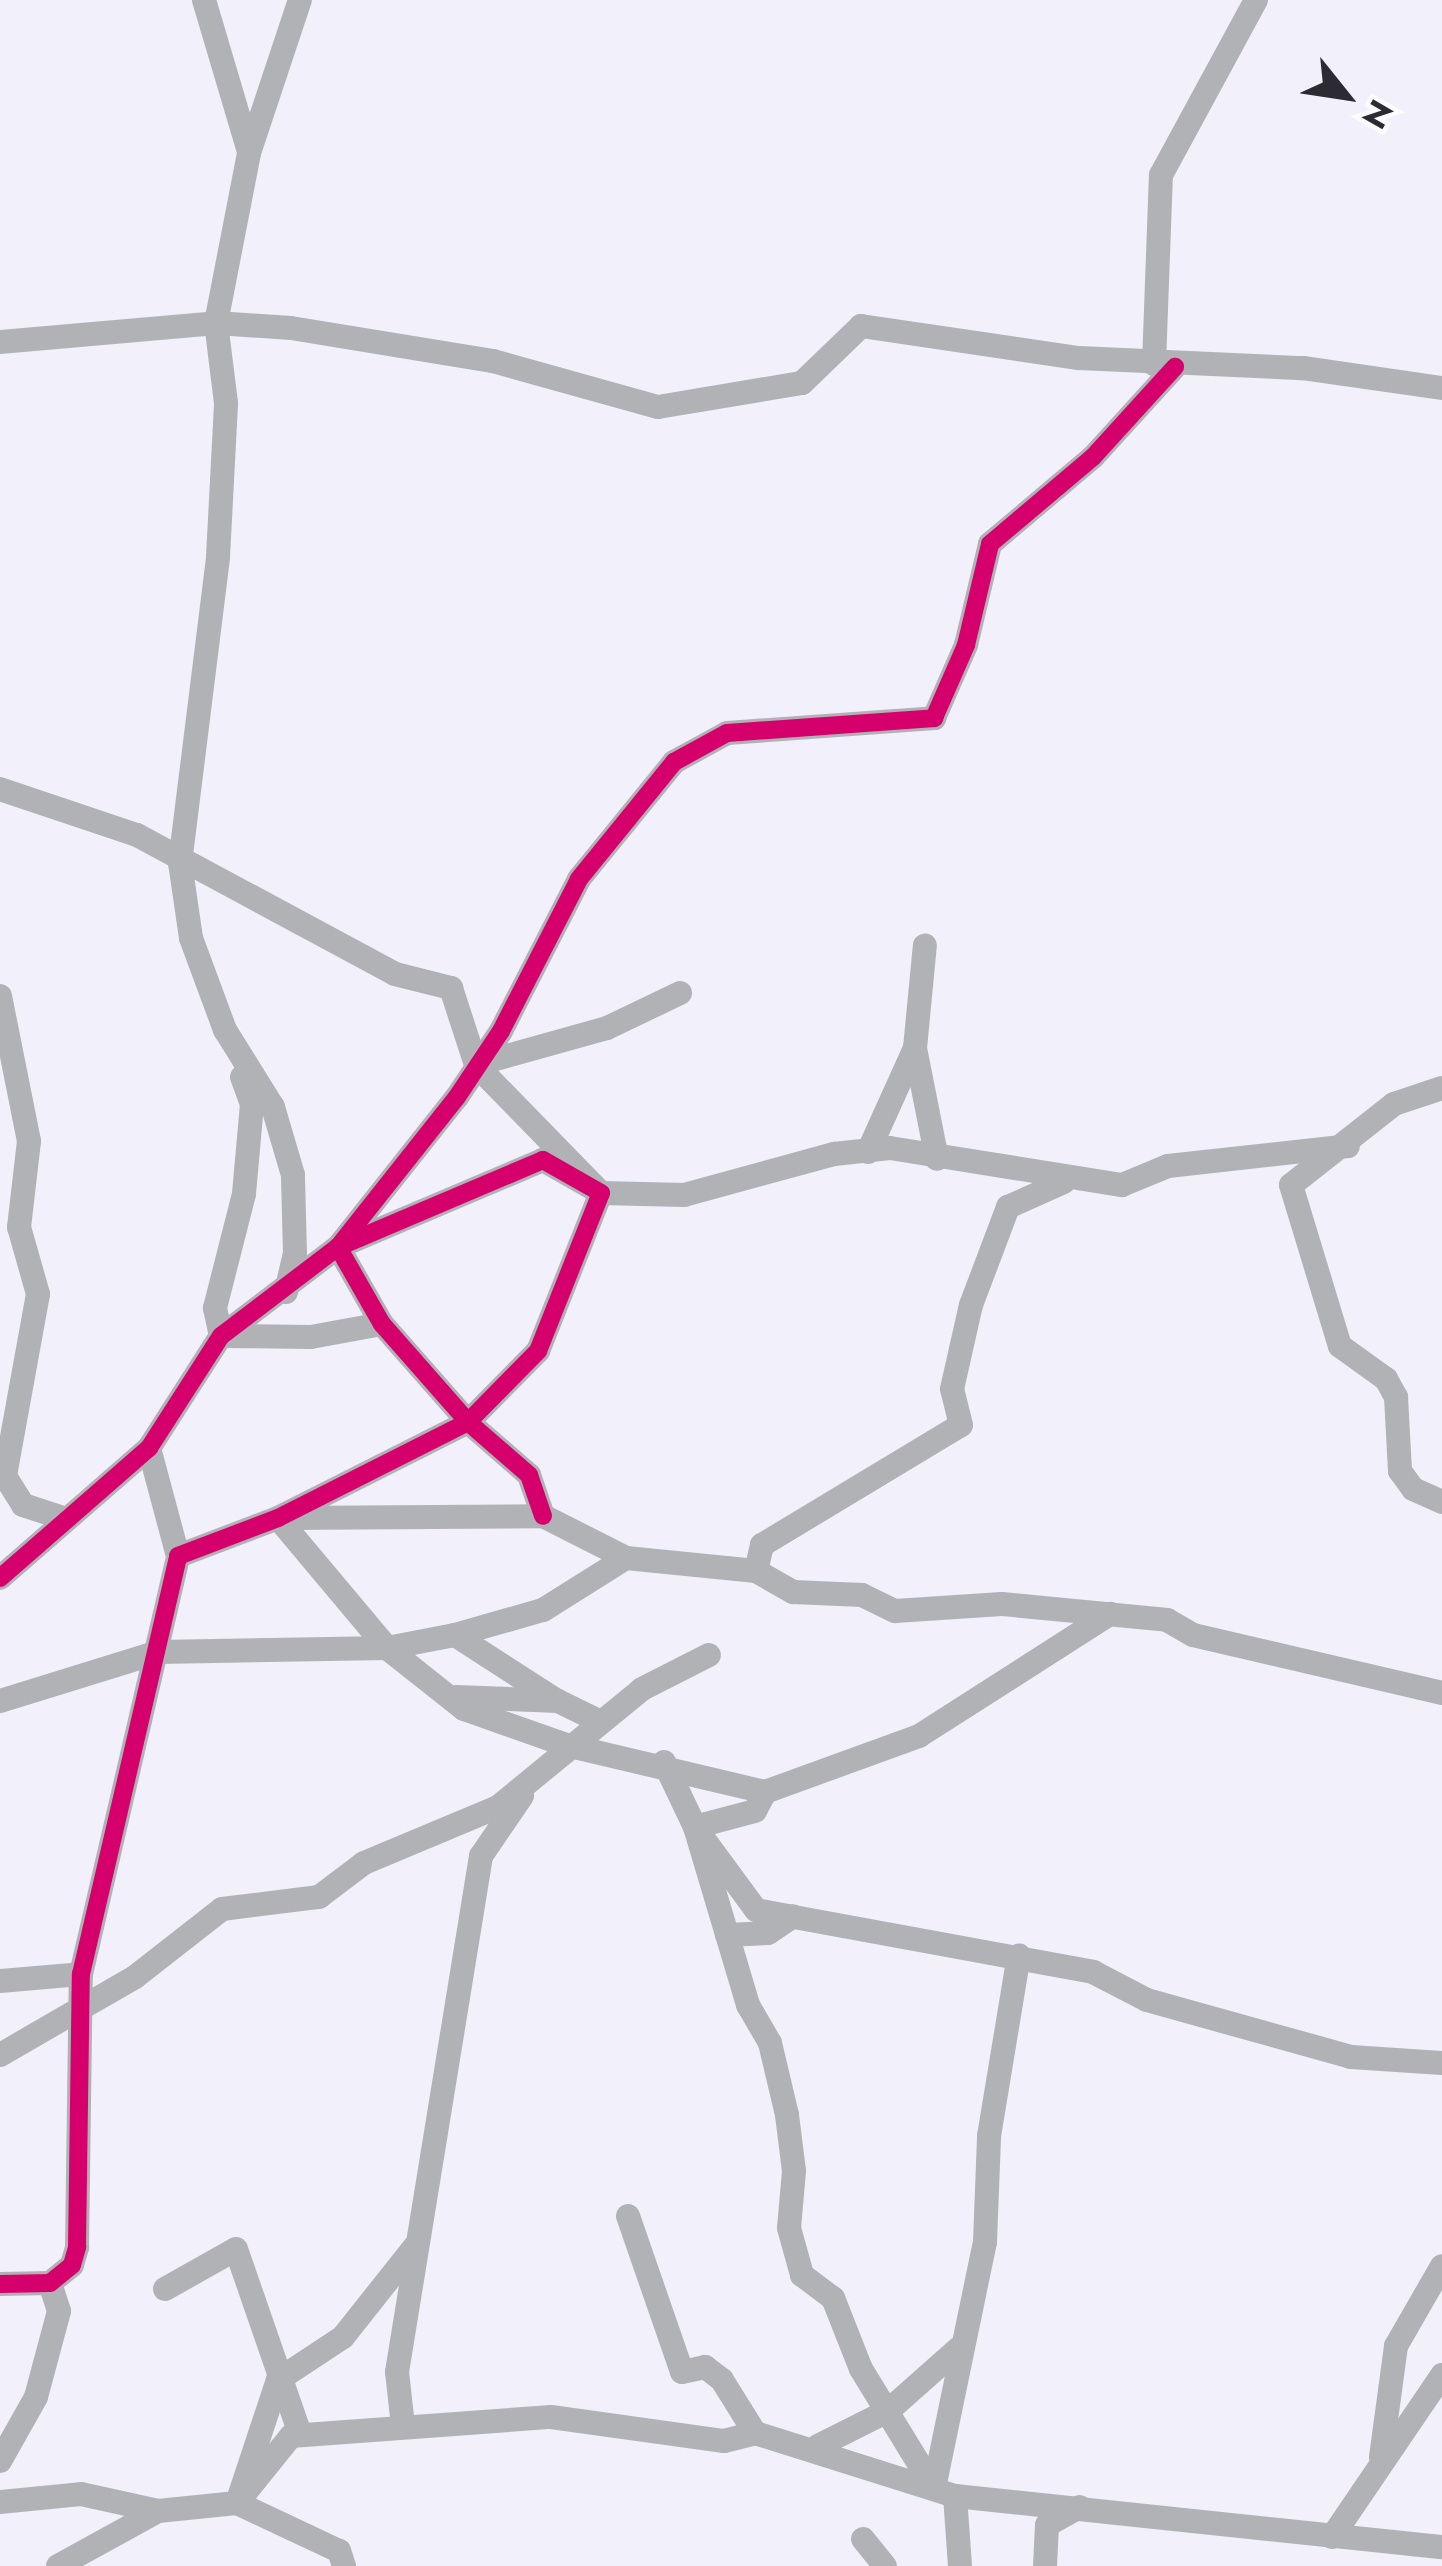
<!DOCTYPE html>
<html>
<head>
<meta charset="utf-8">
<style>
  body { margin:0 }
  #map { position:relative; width:1442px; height:2566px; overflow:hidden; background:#f2f0fb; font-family:Jost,sans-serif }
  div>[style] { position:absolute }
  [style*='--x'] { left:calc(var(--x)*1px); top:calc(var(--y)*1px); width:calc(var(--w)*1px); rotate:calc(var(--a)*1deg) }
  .minor>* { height:24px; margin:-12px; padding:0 12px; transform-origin:12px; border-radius:12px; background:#b1b2b6 }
  .cycleway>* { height:18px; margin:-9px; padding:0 9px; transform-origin:9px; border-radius:9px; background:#d6006c }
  span { translate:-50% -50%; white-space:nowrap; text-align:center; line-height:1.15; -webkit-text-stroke:12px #fcfcfc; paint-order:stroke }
  .north { position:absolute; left:1286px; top:36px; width:120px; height:120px; -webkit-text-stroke:9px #fcfcfc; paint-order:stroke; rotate:120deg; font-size:33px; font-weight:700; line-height:48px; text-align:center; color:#2c2a33 }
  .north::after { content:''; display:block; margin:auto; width:42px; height:54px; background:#2c2a33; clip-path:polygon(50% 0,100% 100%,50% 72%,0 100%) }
</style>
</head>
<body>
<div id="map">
  <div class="minor">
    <div style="--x:204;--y:0;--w:159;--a:73.5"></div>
    <div style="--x:0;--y:342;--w:217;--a:-5"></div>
    <div style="--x:216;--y:323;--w:75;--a:3.8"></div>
    <div style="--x:291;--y:328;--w:205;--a:9.3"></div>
    <div style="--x:493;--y:361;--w:171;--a:15.6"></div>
    <div style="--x:658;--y:407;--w:146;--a:-9.5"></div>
    <div style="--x:802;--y:383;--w:82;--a:-44"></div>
    <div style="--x:861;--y:326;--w:220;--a:8.4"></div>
    <div style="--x:1079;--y:358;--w:224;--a:2.6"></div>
    <div style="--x:1303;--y:368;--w:140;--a:8.2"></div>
    <div style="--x:1154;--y:364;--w:189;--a:-87.9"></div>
    <div style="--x:1161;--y:175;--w:199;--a:-61.5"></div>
    <div style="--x:0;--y:789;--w:145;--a:18.6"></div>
    <div style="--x:137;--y:835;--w:293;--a:28.3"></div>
    <div style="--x:395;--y:974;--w:58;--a:14"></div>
    <div style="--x:451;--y:988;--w:81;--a:72"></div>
    <div style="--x:476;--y:1065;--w:179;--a:45.7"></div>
    <div style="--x:601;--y:1193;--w:83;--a:1.4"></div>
    <div style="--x:684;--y:1195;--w:156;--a:-15.3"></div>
    <div style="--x:834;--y:1154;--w:56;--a:-6.1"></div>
    <div style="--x:890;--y:1148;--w:235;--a:9.1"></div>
    <div style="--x:1122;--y:1185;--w:50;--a:-22.4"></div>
    <div style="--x:1168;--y:1166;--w:181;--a:-6.3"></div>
    <div style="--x:0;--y:996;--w:148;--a:78.7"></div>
    <div style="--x:29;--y:1141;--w:87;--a:96.6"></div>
    <div style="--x:19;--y:1227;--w:70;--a:74.2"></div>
    <div style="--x:38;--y:1294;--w:185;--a:100.3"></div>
    <div style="--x:5;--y:1476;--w:34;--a:58"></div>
    <div style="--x:23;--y:1505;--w:42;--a:18"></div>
    <div style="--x:915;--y:1048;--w:113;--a:78.8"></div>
    <div style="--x:478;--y:1064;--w:134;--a:-15.6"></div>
    <div style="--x:607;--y:1028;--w:81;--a:-25.6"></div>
    <div style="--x:242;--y:1077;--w:29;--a:70"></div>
    <div style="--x:252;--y:1104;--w:90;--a:95.1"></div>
    <div style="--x:244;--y:1194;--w:118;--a:104.3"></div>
    <div style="--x:215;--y:1308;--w:29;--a:78"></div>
    <div style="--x:221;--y:1336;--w:90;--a:0.6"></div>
    <div style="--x:311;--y:1337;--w:72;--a:-10.4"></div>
    <div style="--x:1442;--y:1088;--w:51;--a:161.6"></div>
    <div style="--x:1394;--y:1104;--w:131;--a:141.8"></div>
    <div style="--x:1291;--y:1185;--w:168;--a:73.1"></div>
    <div style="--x:1340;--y:1346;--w:57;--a:35.7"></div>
    <div style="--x:1386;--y:1379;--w:21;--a:61"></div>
    <div style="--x:1396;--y:1397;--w:74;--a:86.9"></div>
    <div style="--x:1400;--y:1471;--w:22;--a:54"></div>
    <div style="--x:1413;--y:1489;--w:32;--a:24"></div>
    <div style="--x:868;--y:1152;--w:114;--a:-65.7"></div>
    <div style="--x:915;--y:1048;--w:103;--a:-84.5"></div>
    <div style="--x:286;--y:1292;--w:39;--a:-77"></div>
    <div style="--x:295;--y:1254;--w:79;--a:-91.5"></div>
    <div style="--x:293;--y:1175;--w:71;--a:-106.4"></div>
    <div style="--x:273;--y:1107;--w:91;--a:-121.9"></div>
    <div style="--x:225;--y:1030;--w:98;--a:-110.3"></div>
    <div style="--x:191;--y:938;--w:76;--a:-98.3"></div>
    <div style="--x:180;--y:863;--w:308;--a:-82.9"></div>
    <div style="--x:218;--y:557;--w:154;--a:-87"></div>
    <div style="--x:226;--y:403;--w:81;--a:-97.1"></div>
    <div style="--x:216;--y:323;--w:173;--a:-79"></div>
    <div style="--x:249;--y:153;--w:161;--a:-71.6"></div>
    <div style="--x:149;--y:1448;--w:112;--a:75"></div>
    <div style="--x:278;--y:1518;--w:170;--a:50"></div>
    <div style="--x:387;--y:1648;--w:98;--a:38.4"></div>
    <div style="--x:464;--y:1709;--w:108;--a:19.4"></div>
    <div style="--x:566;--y:1745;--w:204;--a:13.3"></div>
    <div style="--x:765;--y:1792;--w:21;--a:118"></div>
    <div style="--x:755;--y:1811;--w:62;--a:165.1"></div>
    <div style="--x:695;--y:1827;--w:103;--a:53.7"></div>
    <div style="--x:756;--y:1910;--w:343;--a:10.4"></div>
    <div style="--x:1093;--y:1972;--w:61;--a:27.4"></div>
    <div style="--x:1147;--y:2000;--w:212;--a:15.6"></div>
    <div style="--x:1351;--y:2057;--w:91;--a:3.8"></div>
    <div style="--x:283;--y:1518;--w:260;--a:-0.4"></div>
    <div style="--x:543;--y:1516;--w:93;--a:26.8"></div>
    <div style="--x:626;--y:1558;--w:131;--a:5.7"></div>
    <div style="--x:756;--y:1571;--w:43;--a:29.6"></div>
    <div style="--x:793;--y:1592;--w:69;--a:2.5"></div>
    <div style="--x:862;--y:1595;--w:37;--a:26"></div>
    <div style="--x:895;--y:1611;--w:107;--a:-3.7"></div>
    <div style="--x:1002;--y:1604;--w:166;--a:5.5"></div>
    <div style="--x:1167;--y:1620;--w:30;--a:30"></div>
    <div style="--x:1193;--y:1635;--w:256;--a:13.1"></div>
    <div style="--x:756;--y:1571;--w:27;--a:-77"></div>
    <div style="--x:762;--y:1545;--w:232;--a:-31.1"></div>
    <div style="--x:961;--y:1425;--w:37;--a:-104"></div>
    <div style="--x:952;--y:1389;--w:86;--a:-77.3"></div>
    <div style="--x:971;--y:1305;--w:105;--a:-69.3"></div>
    <div style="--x:1008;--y:1207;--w:61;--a:-24.1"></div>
    <div style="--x:0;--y:1578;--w:198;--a:-41.1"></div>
    <div style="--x:149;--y:1448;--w:133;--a:-57.3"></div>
    <div style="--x:221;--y:1336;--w:147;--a:-37.3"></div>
    <div style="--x:338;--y:1247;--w:191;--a:-51.6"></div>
    <div style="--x:457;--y:1097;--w:79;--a:-56.3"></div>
    <div style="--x:501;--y:1031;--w:171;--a:-62.8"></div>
    <div style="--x:579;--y:879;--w:151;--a:-50.9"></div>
    <div style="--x:674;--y:762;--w:60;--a:-28.7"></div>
    <div style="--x:727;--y:733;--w:208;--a:-4.1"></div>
    <div style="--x:934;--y:718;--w:80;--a:-66.3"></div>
    <div style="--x:966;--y:645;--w:104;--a:-76.6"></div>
    <div style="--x:990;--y:544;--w:135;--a:-40.2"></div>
    <div style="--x:1093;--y:457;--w:122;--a:-47.7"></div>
    <div style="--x:455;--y:1635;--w:120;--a:32.8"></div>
    <div style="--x:456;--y:1697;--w:102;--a:2.2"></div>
    <div style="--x:558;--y:1701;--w:46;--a:26"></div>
    <div style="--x:0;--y:1701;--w:165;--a:-17.2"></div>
    <div style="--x:158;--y:1652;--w:229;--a:-1"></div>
    <div style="--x:387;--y:1648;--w:69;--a:-10.8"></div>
    <div style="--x:455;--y:1635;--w:91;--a:-15.9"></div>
    <div style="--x:543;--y:1610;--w:98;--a:-32.1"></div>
    <div style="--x:664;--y:1762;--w:72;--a:64.5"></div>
    <div style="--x:695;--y:1827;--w:186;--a:73.4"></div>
    <div style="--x:748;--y:2005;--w:44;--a:59.9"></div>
    <div style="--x:770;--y:2043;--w:74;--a:76.7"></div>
    <div style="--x:787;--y:2115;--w:56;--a:82.9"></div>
    <div style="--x:794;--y:2171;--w:57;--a:95"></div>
    <div style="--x:789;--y:2228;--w:49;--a:74.5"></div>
    <div style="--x:802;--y:2275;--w:39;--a:37"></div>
    <div style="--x:833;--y:2298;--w:76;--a:68.5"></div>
    <div style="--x:861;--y:2369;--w:140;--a:58.5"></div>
    <div style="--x:765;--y:1792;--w:164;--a:-20"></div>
    <div style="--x:919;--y:1736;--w:227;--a:-32.6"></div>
    <div style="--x:727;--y:1935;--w:41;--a:-2.8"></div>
    <div style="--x:768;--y:1933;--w:30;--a:-34"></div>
    <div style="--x:0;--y:1981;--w:81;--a:-4.9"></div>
    <div style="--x:0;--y:2055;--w:156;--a:-30"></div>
    <div style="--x:135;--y:1977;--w:110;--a:-38"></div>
    <div style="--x:222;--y:1909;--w:98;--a:-7.1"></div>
    <div style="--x:319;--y:1897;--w:56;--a:-37.1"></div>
    <div style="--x:364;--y:1863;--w:145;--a:-22.7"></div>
    <div style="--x:498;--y:1807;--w:186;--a:-39.3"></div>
    <div style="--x:642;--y:1689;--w:75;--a:-26.9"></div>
    <div style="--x:628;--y:2216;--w:165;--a:70.9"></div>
    <div style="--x:682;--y:2372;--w:24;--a:-12"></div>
    <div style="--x:705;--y:2367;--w:21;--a:37"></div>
    <div style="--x:722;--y:2380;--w:62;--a:58.1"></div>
    <div style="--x:0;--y:2284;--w:50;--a:-1.1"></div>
    <div style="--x:50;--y:2283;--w:28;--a:-39"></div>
    <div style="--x:72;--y:2265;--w:19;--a:-74"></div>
    <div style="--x:77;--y:2247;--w:273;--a:-89.2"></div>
    <div style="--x:81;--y:1974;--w:429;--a:-76.9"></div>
    <div style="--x:178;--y:1556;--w:107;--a:-20.8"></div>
    <div style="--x:278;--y:1518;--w:213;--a:-26.8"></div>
    <div style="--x:468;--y:1422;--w:100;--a:-45.4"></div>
    <div style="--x:538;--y:1351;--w:170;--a:-68.3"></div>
    <div style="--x:601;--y:1193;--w:67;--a:-150.4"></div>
    <div style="--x:543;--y:1160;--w:223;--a:157"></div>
    <div style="--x:338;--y:1247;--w:89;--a:60.3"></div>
    <div style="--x:382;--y:1324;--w:130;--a:48.7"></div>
    <div style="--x:468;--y:1422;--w:81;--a:41"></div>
    <div style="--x:529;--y:1475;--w:43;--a:71.1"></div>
    <div style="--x:165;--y:2289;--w:81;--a:-29.4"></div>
    <div style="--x:236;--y:2249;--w:196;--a:70.9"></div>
    <div style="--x:403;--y:2426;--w:54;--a:-96.3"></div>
    <div style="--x:397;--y:2372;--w:523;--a:-80.75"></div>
    <div style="--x:481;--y:1856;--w:73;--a:-55.7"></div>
    <div style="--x:818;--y:2446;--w:78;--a:-26.6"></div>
    <div style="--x:888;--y:2411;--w:95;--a:-41.6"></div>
    <div style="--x:1381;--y:2457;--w:112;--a:-82.3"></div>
    <div style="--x:1396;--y:2346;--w:92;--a:-60.1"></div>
    <div style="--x:0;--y:2461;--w:73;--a:-60.6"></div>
    <div style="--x:36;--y:2397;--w:89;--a:-75"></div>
    <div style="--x:59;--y:2311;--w:29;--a:-108"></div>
    <div style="--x:934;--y:2488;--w:251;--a:-78.3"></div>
    <div style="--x:985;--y:2242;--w:106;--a:-87.8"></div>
    <div style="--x:989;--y:2136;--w:183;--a:-80.6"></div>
    <div style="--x:955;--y:2496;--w:70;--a:85.9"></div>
    <div style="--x:0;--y:2502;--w:81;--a:-5.6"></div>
    <div style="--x:81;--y:2494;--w:79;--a:12.4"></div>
    <div style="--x:158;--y:2511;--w:79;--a:-5.8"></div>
    <div style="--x:237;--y:2503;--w:86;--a:-51.1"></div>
    <div style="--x:291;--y:2436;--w:261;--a:-4.2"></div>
    <div style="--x:551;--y:2417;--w:175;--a:7.9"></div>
    <div style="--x:724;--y:2441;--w:32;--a:-14"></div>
    <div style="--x:755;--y:2433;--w:210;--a:17.5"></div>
    <div style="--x:955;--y:2496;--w:490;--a:6"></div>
    <div style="--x:1332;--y:2537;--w:196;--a:-55.8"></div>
    <div style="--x:863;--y:2539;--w:35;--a:51"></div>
    <div style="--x:58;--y:2566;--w:114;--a:-28.8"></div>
    <div style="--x:344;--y:2566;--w:16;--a:-108"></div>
    <div style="--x:339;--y:2551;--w:113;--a:-154.8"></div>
    <div style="--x:237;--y:2503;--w:130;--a:-71.6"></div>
    <div style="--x:278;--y:2380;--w:78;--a:-33.5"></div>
    <div style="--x:343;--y:2337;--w:116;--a:-51.6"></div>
    <div style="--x:1045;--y:2566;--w:41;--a:-87.2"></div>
    <div style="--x:1047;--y:2525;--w:37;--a:-29"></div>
  </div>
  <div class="cycleway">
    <div style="--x:0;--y:1578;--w:198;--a:-41.1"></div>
    <div style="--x:149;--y:1448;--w:133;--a:-57.3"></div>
    <div style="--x:221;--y:1336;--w:147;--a:-37.3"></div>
    <div style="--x:338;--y:1247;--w:191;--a:-51.6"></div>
    <div style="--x:457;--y:1097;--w:79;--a:-56.3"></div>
    <div style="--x:501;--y:1031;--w:171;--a:-62.8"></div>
    <div style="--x:579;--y:879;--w:151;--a:-50.9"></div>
    <div style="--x:674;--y:762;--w:60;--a:-28.7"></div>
    <div style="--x:727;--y:733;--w:208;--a:-4.1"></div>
    <div style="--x:934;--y:718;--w:80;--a:-66.3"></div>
    <div style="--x:966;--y:645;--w:104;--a:-76.6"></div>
    <div style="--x:990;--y:544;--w:135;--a:-40.2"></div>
    <div style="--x:1093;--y:457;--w:122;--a:-47.7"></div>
    <div style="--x:0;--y:2284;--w:50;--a:-1.1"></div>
    <div style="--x:50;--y:2283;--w:28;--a:-39"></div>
    <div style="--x:72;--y:2265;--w:19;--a:-74"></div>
    <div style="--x:77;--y:2247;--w:273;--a:-89.2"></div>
    <div style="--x:81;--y:1974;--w:429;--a:-76.9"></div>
    <div style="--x:178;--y:1556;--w:107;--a:-20.8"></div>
    <div style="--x:278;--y:1518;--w:213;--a:-26.8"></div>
    <div style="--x:468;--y:1422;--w:100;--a:-45.4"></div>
    <div style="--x:538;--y:1351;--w:170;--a:-68.3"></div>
    <div style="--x:601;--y:1193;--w:67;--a:-150.4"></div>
    <div style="--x:543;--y:1160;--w:223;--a:157"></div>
    <div style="--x:338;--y:1247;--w:89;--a:60.3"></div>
    <div style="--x:382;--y:1324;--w:130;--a:48.7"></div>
    <div style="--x:468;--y:1422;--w:81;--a:41"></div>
    <div style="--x:529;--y:1475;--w:43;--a:71.1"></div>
  </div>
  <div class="north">N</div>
</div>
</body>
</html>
